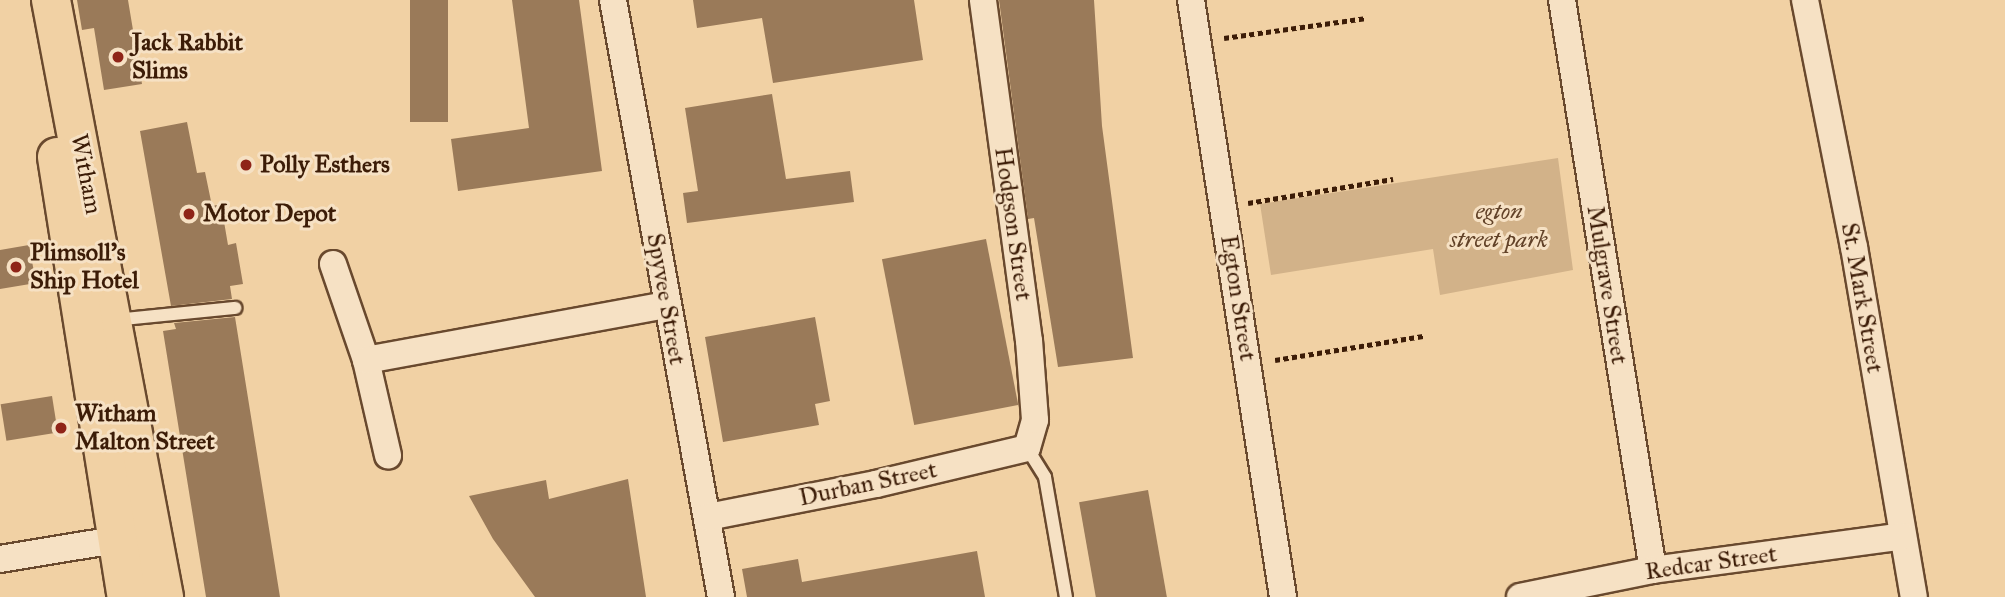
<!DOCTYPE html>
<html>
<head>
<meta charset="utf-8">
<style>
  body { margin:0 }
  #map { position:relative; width:2005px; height:597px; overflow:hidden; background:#f1d1a4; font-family:"IM FELL Great Primer",serif }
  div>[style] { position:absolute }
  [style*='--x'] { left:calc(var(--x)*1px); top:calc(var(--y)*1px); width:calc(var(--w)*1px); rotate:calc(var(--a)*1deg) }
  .green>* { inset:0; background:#d2b289 }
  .building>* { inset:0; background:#9a7a59; transform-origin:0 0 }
  .path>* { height:4.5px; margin-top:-2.25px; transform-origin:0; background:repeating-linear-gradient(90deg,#3c1c07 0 5px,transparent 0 8.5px) }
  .roads { filter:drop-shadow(2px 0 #69492e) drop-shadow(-2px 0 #69492e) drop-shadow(0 2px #69492e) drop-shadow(0 -2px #69492e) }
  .service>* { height:12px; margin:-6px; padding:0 6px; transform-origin:6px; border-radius:6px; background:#f6e1c4 }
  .minor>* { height:26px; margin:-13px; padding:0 13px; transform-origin:13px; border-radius:13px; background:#f6e1c4 }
  .trunk>* { height:38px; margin:-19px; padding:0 19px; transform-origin:19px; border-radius:19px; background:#f1d1a4 }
  .dots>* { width:19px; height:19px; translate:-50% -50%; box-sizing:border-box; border:4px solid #f6e1c4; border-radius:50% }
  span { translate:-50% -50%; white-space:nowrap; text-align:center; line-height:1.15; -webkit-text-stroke:6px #f6e1c4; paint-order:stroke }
  .poi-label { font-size:24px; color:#3c1c07; font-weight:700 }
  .left { translate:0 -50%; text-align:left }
  .street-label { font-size:24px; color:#3c1c07 }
  .park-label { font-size:24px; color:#624228; font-style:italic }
</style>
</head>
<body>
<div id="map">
  <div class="green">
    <div style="clip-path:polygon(1558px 158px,1573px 270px,1440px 295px,1433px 249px,1271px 275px,1260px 204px)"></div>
  </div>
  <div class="building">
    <div style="clip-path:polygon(77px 0,128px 0,142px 84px,104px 90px,94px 28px,82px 30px)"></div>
    <div style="left:410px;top:0;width:38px;height:122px"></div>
    <div style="clip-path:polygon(512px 0,579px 0,602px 171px,458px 191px,451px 139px,529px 128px)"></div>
    <div style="clip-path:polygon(693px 0,914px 0,923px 60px,773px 83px,762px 18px,697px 28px)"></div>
    <div style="clip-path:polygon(999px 0,1094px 0,1102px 126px,1133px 358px,1058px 367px,1034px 218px,1028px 219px)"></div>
    <div style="clip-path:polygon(772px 94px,786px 179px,850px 171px,854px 202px,687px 223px,683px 193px,698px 191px,685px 108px)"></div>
    <div style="clip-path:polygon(187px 122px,197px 173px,205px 172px,212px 206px,221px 204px,228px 245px,236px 243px,243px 284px,230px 286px,232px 299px,171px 306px,140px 131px)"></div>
    <div style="left:986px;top:239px;width:169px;height:106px;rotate:79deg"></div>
    <div style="clip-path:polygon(29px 245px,36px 283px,0 289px,0 250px)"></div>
    <div style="clip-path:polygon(235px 317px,280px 597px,206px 597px,163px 331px,176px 329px,174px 323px)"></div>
    <div style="clip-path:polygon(815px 317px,830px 401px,815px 404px,819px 425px,723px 442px,705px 337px)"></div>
    <div style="left:52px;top:396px;width:37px;height:52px;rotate:81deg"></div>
    <div style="clip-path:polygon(628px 479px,646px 597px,535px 597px,493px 539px,469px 496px,546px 480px,549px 499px)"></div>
    <div style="left:1148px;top:490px;width:109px;height:70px;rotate:80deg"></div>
    <div style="clip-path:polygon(977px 551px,985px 597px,747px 597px,742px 569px,798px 559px,802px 582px)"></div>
  </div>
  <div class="path">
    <div style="--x:1224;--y:38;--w:144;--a:-8"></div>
    <div style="--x:1248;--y:203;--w:147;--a:-9.4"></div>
    <div style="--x:1275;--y:360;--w:150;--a:-9.2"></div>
  </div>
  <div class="roads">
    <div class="service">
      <div style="--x:114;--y:320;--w:122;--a:-5.7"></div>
      <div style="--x:1027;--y:448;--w:34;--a:58"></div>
      <div style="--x:1045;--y:477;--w:122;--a:80.1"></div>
    </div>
    <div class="minor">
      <div style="--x:613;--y:0;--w:607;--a:79.75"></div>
      <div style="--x:1191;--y:0;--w:604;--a:81.24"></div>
      <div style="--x:1562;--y:0;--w:577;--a:80.93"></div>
      <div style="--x:1805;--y:0;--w:252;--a:78.8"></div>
      <div style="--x:1854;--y:247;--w:355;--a:80.3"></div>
      <div style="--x:333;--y:264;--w:102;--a:71"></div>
      <div style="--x:366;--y:360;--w:98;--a:77"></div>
      <div style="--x:366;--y:360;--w:306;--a:-10.4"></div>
      <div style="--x:708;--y:517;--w:171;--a:-11.1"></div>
      <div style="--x:876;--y:484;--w:155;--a:-13.4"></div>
      <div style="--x:1027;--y:448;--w:29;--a:-74"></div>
      <div style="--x:1035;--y:420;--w:79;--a:-94.3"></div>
      <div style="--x:1029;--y:341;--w:344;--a:-97.7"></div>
      <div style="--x:0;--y:559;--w:135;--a:-9.4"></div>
      <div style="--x:1520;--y:597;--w:136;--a:-11.5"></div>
      <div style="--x:1653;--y:570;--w:252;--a:-7.7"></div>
    </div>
    <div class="trunk">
      <div style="--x:51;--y:0;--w:608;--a:79.28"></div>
      <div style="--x:57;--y:157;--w:446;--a:81"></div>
    </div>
  </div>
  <div class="dots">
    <div style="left:118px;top:57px;background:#8f2418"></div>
    <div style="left:246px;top:165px;background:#8f2418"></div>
    <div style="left:189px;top:214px;background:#8f2418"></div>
    <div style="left:16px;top:267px;background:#8f2418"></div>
    <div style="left:61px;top:428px;background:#8f2418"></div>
  </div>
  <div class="poi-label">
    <span class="left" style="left:132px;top:57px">Jack Rabbit<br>Slims</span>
    <span class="left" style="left:260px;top:165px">Polly Esthers</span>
    <span class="left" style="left:203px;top:214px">Motor Depot</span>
    <span class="left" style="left:30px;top:267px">Plimsoll's<br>Ship Hotel</span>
    <span class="left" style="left:75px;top:428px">Witham<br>Malton Street</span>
  </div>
  <div class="street-label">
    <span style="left:86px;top:174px;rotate:79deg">Witham</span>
    <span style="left:1013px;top:224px;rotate:82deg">Hodgson Street</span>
    <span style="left:1607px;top:285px;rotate:81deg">Mulgrave Street</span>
    <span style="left:1238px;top:298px;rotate:81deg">Egton Street</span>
    <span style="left:1862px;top:298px;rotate:80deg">St. Mark Street</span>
    <span style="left:666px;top:299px;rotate:80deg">Spyvee Street</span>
    <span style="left:868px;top:484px;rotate:-12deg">Durban Street</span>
    <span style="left:1711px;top:563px;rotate:-8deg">Redcar Street</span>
  </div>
  <div class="park-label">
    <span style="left:1499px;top:226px">egton<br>street park</span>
  </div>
</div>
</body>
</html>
